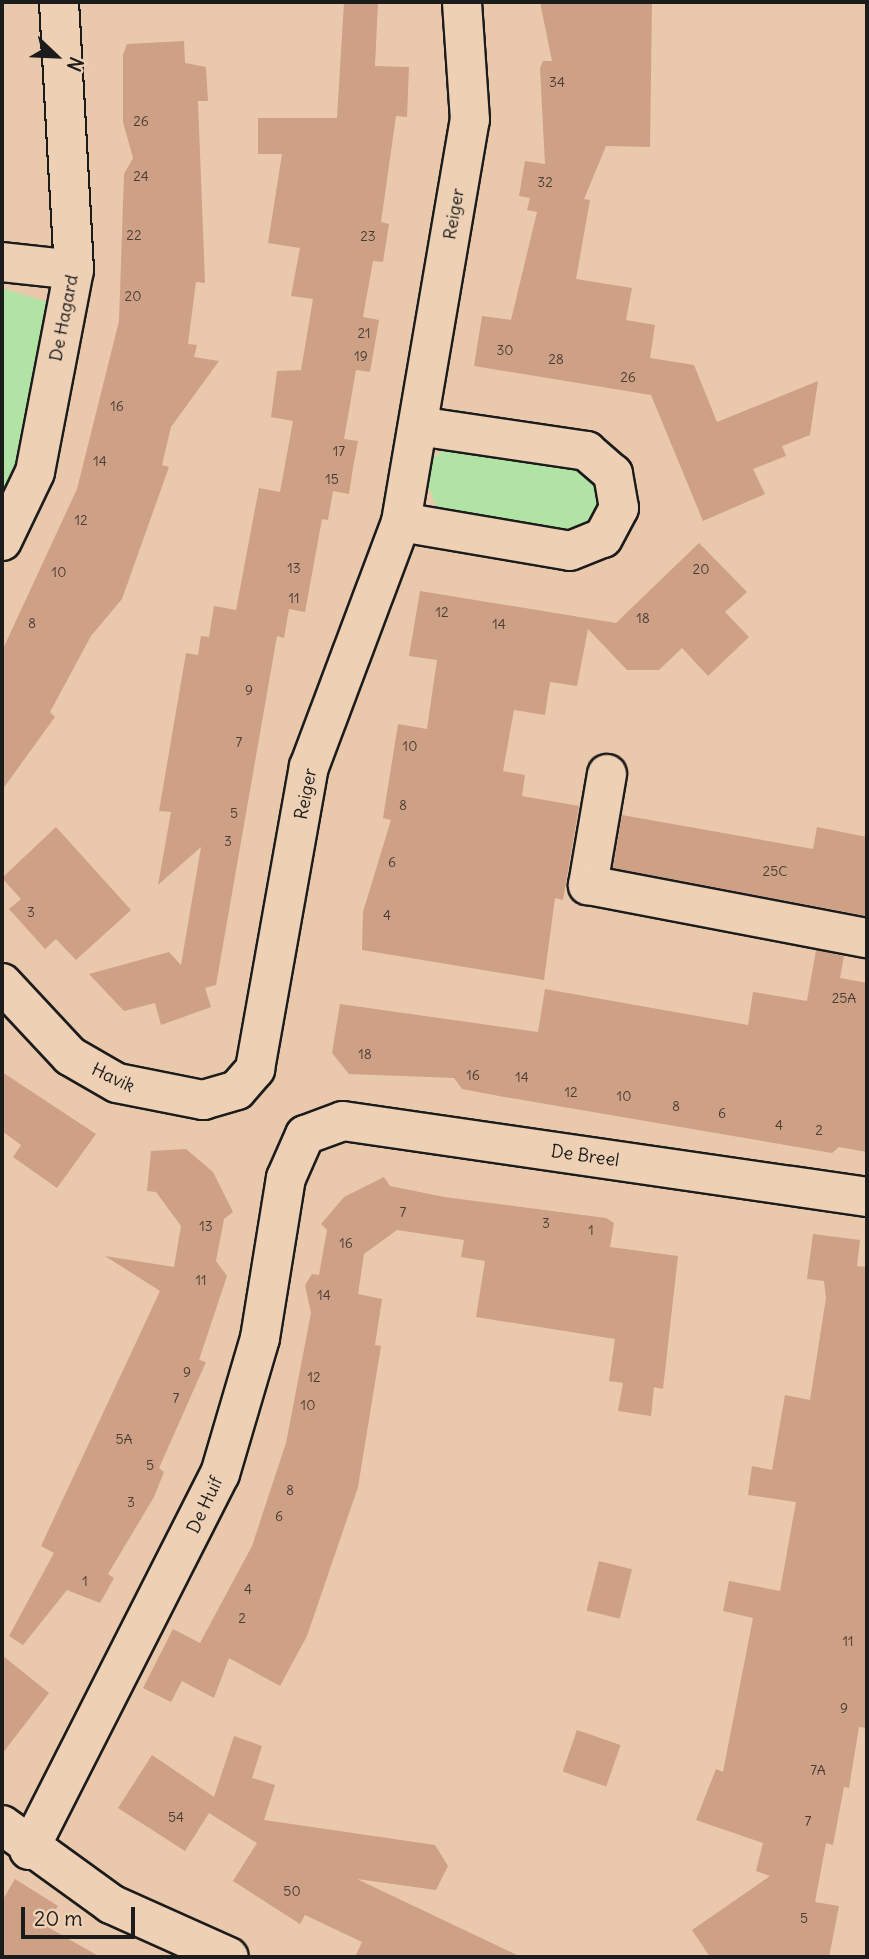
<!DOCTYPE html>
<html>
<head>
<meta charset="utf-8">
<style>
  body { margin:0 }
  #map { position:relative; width:869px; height:1959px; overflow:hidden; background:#eac8ac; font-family:Delius,sans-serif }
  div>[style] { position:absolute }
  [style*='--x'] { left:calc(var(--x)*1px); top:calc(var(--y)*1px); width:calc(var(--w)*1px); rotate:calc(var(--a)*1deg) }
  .green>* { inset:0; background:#b1e4a4 }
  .building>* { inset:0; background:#cea085; transform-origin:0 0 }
  .roads { filter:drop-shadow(2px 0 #1c1c1c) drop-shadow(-2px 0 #1c1c1c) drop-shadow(0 2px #1c1c1c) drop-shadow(0 -2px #1c1c1c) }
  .minor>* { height:38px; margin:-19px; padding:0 19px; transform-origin:19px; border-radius:19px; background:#eed0b4 }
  span { translate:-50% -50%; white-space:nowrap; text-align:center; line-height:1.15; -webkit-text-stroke:5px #eed0b4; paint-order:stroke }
  .number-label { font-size:14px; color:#483d36 }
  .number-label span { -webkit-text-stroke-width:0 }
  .street-label { font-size:18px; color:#1c1c1c }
  .frame { position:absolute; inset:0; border:4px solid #1c1c1c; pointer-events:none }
  .north { position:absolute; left:21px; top:21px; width:70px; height:70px; -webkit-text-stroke:5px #eed0b4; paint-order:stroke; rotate:113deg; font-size:19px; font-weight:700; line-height:28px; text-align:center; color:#1c1c1c }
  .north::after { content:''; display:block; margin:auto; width:24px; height:32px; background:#1c1c1c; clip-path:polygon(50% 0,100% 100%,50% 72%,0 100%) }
  .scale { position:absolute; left:21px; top:1907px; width:114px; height:32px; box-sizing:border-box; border:4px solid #1c1c1c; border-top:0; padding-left:9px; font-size:21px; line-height:24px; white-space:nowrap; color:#1c1c1c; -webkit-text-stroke:5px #eed0b4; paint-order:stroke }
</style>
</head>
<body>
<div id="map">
  <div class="green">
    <div style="clip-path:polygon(2px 288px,57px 305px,23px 446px,2px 496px)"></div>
    <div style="clip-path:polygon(454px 444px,585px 469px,599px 489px,595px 523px,563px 537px,439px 514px,424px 475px,434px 457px)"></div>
  </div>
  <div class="building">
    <div style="clip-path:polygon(344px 2px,378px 2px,375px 66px,409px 67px,407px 117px,396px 116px,381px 222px,389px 224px,383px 262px,373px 261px,363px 317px,379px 320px,370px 372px,356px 370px,344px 439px,358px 441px,353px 468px,349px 494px,333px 491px,328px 520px,322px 519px,305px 612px,289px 609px,284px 638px,277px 636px,216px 985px,205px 988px,211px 1007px,161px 1025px,155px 1003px,124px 1011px,89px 974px,169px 952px,181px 965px,201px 847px,158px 885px,171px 812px,159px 811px,186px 653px,198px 655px,201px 636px,209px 637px,214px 606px,236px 610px,259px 488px,280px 492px,293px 421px,271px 417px,277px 371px,301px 370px,313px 299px,291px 296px,300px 248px,268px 243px,282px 154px,258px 154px,258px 118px,337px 118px)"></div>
    <div style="clip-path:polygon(540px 2px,652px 2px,650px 147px,606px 146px,584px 199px,590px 200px,576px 279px,632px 288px,626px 320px,655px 325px,650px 358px,694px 365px,717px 422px,818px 381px,810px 435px,782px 446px,786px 456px,753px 469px,765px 494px,703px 521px,651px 395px,474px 366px,482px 316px,511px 320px,537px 212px,527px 210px,530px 198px,519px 196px,525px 161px,545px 164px,540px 68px,543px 61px,552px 61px)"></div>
    <div style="clip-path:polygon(184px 41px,185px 63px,206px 67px,208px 101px,198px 101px,205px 283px,196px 282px,188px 344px,197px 345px,194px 357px,219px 361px,171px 427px,162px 465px,169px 467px,122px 599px,91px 636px,50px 712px,55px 717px,2px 790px,2px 651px,77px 489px,119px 321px,124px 174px,133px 158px,123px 122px,123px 55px,127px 44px)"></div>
    <div style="clip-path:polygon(699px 543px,747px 592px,725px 612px,749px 637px,708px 676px,682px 648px,659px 670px,627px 670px,588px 629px,577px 686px,550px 682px,545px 715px,514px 710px,503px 771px,525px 775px,522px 796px,579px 806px,563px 900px,555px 898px,544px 980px,362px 950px,363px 912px,391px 820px,383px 818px,398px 724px,427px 729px,437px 660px,409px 656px,420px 591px,616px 623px)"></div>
    <div style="clip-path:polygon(622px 815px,813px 849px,817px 827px,867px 837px,867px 916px,613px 868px)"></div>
    <div style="clip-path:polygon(56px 827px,131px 910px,76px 960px,56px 939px,45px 949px,9px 909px,21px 899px,2px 878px)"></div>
    <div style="clip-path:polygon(816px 950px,844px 956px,840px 978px,867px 983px,867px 1152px,839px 1147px,832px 1153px,499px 1096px,462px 1089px,454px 1078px,349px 1074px,332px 1053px,340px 1004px,538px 1032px,545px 989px,748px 1025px,753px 992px,807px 1001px)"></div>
    <div style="clip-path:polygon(2px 1072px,96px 1134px,57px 1188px,13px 1157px,21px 1145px,2px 1131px)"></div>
    <div style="clip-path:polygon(186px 1149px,213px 1172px,233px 1212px,224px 1219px,216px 1261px,227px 1276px,199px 1360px,206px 1362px,159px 1468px,164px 1472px,154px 1497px,108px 1574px,114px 1578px,100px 1603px,67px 1590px,23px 1645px,9px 1636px,54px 1553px,41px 1546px,160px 1291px,105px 1256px,174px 1267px,181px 1226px,156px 1192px,147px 1191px,151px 1151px)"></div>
    <div style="clip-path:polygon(384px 1177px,390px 1186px,444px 1197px,606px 1218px,614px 1223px,610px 1247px,678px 1256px,663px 1389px,654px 1387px,651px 1416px,618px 1411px,623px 1383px,609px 1381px,615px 1339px,476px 1317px,485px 1261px,461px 1257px,464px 1240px,397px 1230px,364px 1254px,358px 1294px,382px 1299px,375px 1345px,381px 1346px,358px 1487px,307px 1636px,280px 1686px,229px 1658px,214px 1698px,182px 1681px,171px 1702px,143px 1688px,173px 1629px,200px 1643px,252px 1546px,286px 1443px,311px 1313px,305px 1285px,312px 1274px,319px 1275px,327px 1230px,321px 1224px,344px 1197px)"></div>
    <div style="clip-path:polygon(813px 1234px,860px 1240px,857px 1266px,867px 1267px,867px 1728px,859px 1727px,849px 1788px,844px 1787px,833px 1845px,826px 1843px,815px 1902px,839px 1906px,829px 1957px,710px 1957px,692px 1930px,770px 1876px,756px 1871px,763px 1843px,696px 1820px,716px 1769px,723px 1772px,753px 1618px,723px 1611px,729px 1581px,780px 1591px,796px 1502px,748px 1495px,752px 1466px,772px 1470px,785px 1395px,810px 1400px,826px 1298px,824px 1281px,807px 1279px)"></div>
    <div style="left:599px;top:1561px;width:34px;height:51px;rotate:14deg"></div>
    <div style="clip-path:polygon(2px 1655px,49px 1693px,2px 1754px)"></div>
    <div style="left:577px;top:1730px;width:46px;height:44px;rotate:19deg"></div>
    <div style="clip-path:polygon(234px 1736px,262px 1746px,252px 1778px,275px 1785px,264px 1820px,435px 1845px,448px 1866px,436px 1890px,357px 1879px,521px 1957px,355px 1957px,362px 1942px,305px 1915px,300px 1924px,233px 1881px,257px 1843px,209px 1813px,185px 1851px,118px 1808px,152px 1755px,214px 1797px)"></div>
    <div style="clip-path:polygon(15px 1879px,58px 1906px,46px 1926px,100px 1957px,2px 1957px,2px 1901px)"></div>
  </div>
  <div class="roads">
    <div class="minor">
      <div style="--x:2;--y:262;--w:72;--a:6.3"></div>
      <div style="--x:401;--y:522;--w:171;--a:9.7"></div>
      <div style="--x:570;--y:551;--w:35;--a:-22"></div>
      <div style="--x:603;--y:538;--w:34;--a:-62"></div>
      <div style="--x:619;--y:508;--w:35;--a:-100"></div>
      <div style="--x:613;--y:474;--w:35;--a:-139"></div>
      <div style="--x:587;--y:451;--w:171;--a:-171.6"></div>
      <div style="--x:2;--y:541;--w:76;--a:-64.4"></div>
      <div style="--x:35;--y:472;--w:206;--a:-79.1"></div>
      <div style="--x:74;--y:270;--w:268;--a:-93.2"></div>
      <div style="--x:607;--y:774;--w:113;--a:99.7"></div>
      <div style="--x:588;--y:885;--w:284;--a:10.8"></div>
      <div style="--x:2;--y:983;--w:100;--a:47"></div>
      <div style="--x:70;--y:1056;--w:54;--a:29.9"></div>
      <div style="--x:117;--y:1083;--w:88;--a:11.2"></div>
      <div style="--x:203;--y:1100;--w:35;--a:-16"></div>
      <div style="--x:237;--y:1090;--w:28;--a:-49"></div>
      <div style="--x:255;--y:1069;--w:307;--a:-79.9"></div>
      <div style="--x:309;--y:767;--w:262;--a:-69.4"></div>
      <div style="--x:401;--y:522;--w:408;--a:-80.3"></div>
      <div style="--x:470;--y:120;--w:118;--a:-93.9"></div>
      <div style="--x:2;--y:1825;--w:135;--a:35.9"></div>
      <div style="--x:111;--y:1904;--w:129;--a:24.2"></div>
      <div style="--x:29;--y:1850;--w:422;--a:-63.1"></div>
      <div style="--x:220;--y:1474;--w:142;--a:-73.6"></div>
      <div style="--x:260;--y:1338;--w:162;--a:-80.8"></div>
      <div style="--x:286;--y:1178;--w:47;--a:-66.2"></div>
      <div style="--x:305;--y:1135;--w:40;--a:-20.2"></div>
      <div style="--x:343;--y:1121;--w:529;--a:8.25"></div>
    </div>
  </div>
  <div class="number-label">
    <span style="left:557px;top:82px">34</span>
    <span style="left:141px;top:121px">26</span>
    <span style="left:141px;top:176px">24</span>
    <span style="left:545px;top:182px">32</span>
    <span style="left:134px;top:235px">22</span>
    <span style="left:368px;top:236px">23</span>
    <span style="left:133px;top:296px">20</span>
    <span style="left:364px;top:333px">21</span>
    <span style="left:505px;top:350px">30</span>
    <span style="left:361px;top:356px">19</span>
    <span style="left:556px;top:359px">28</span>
    <span style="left:628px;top:377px">26</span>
    <span style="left:117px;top:406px">16</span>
    <span style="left:339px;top:451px">17</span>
    <span style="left:100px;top:461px">14</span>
    <span style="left:332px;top:479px">15</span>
    <span style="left:81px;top:520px">12</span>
    <span style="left:294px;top:568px">13</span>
    <span style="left:701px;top:569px">20</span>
    <span style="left:59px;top:572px">10</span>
    <span style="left:294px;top:598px">11</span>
    <span style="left:442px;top:612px">12</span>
    <span style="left:643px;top:618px">18</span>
    <span style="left:32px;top:623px">8</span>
    <span style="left:499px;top:624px">14</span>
    <span style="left:249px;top:690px">9</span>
    <span style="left:239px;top:742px">7</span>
    <span style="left:410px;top:746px">10</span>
    <span style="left:403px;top:805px">8</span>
    <span style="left:234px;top:813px">5</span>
    <span style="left:228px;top:841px">3</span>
    <span style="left:392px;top:862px">6</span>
    <span style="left:775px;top:871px">25C</span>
    <span style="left:31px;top:912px">3</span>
    <span style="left:387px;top:915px">4</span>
    <span style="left:844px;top:998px">25A</span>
    <span style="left:365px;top:1054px">18</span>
    <span style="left:473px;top:1075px">16</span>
    <span style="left:522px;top:1077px">14</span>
    <span style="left:571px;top:1092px">12</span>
    <span style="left:624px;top:1096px">10</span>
    <span style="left:676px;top:1106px">8</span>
    <span style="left:722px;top:1113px">6</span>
    <span style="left:779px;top:1125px">4</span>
    <span style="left:819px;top:1130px">2</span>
    <span style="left:403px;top:1212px">7</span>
    <span style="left:546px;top:1223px">3</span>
    <span style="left:206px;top:1226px">13</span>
    <span style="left:591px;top:1230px">1</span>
    <span style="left:346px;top:1243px">16</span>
    <span style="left:201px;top:1280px">11</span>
    <span style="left:324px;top:1295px">14</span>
    <span style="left:187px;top:1372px">9</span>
    <span style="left:314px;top:1377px">12</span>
    <span style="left:176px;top:1398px">7</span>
    <span style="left:308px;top:1405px">10</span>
    <span style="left:124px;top:1439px">5A</span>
    <span style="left:150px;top:1465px">5</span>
    <span style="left:290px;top:1490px">8</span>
    <span style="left:131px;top:1502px">3</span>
    <span style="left:279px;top:1516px">6</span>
    <span style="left:85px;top:1581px">1</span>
    <span style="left:248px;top:1589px">4</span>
    <span style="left:242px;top:1618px">2</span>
    <span style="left:848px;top:1641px">11</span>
    <span style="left:844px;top:1708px">9</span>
    <span style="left:818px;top:1770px">7A</span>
    <span style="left:176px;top:1817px">54</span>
    <span style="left:808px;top:1821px">7</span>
    <span style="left:292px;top:1891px">50</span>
    <span style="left:804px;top:1918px">5</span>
  </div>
  <div class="street-label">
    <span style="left:454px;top:214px;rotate:-80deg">Reiger</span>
    <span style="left:64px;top:318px;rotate:-79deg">De Hagard</span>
    <span style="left:306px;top:794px;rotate:-79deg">Reiger</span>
    <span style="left:113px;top:1078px;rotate:25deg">Havik</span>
    <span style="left:585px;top:1156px;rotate:8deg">De Breel</span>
    <span style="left:205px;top:1505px;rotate:-65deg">De Huif</span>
  </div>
  <div class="frame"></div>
  <div class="north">N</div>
  <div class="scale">20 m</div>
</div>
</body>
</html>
